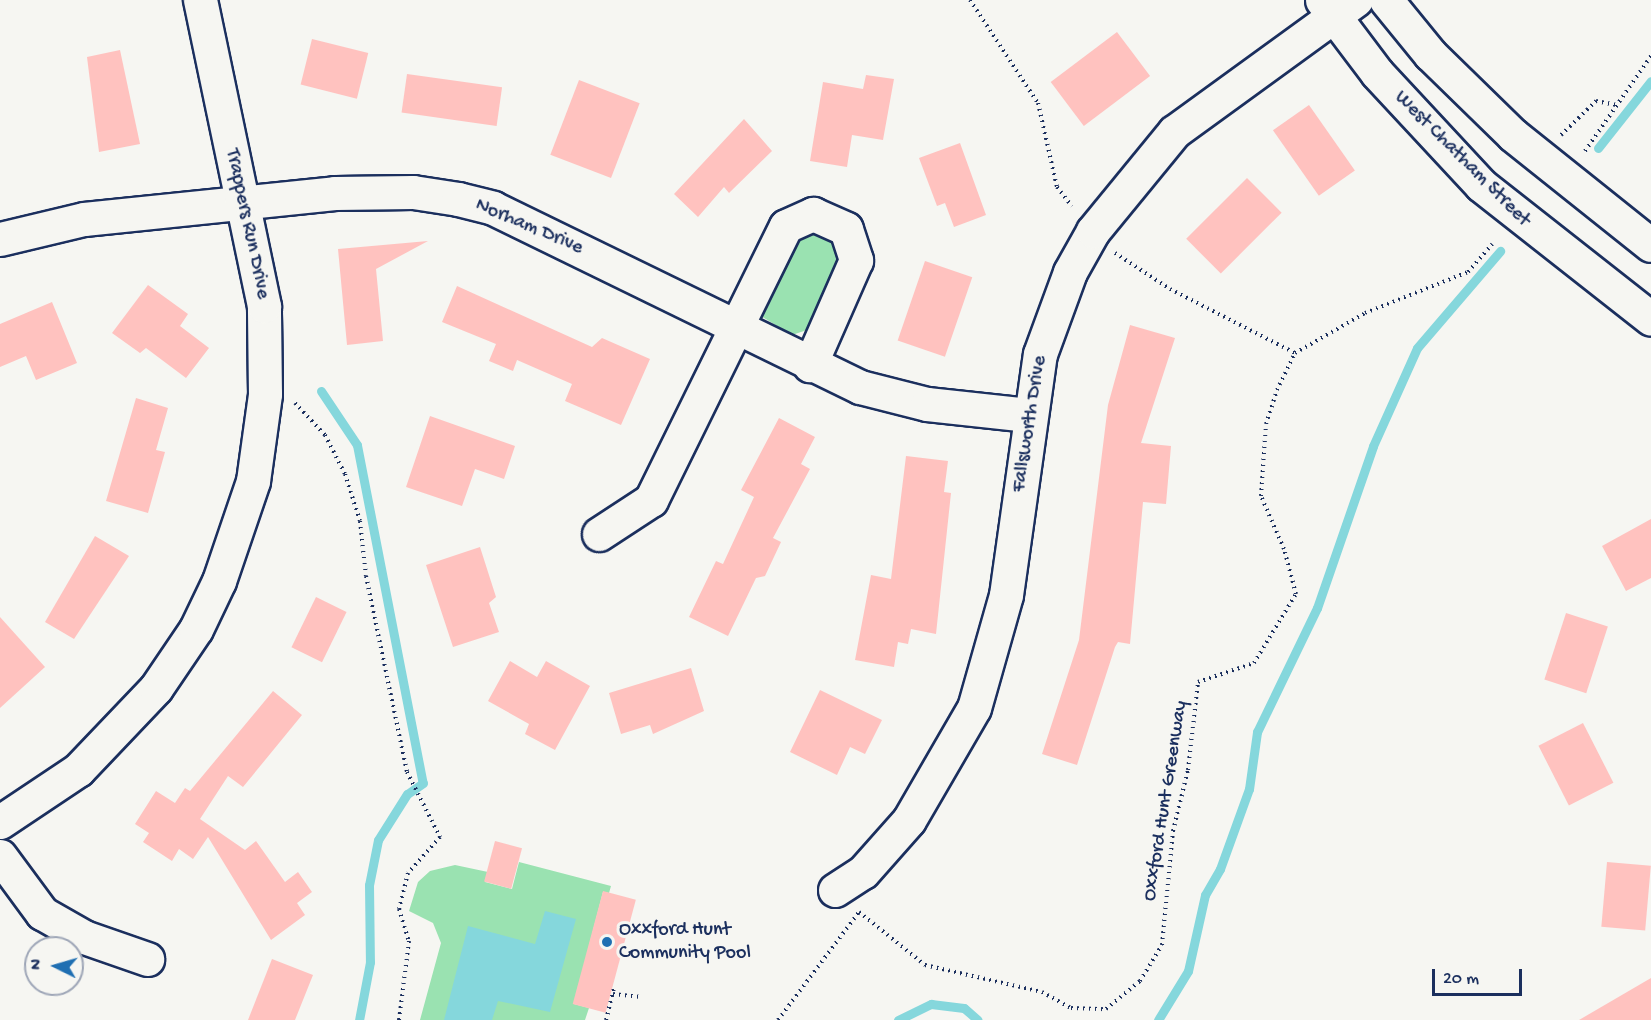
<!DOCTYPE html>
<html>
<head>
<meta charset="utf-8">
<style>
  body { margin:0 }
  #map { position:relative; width:1651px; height:1020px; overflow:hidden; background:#f6f6f2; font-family:"Gochi Hand",sans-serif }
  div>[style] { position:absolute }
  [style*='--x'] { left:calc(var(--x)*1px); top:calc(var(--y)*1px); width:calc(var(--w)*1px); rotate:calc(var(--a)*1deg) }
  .green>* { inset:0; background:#9ae2b1 }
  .water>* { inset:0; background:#85d7dc }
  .stream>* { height:9px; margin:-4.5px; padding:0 4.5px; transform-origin:4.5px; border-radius:4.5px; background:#85d7dc }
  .building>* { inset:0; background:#ffc2bf; transform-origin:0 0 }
  .path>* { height:4px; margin-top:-2px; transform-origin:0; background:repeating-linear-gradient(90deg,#1b2f5e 0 1.5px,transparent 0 6px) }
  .roads { filter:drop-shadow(2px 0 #1b2f5e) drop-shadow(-2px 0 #1b2f5e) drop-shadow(0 2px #1b2f5e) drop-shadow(0 -2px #1b2f5e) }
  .minor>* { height:33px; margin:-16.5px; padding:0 16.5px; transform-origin:16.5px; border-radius:16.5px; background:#f6f6f2 }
  .tertiary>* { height:33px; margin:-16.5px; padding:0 16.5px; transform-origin:16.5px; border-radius:16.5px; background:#f6f6f2 }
  .dots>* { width:16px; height:16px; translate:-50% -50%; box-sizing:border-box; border:3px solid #f6f6f2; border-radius:50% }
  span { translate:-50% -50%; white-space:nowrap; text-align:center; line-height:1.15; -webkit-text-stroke:6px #f6f6f2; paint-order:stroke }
  .street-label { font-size:20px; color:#1b2f5e }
  .poi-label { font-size:20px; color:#1b2f5e }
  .left { translate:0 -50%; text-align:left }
  .north { position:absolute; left:24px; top:936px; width:60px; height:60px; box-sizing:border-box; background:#f6f6f2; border:2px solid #9ea6b7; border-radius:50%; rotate:275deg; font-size:16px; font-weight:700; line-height:24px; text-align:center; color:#1b2f5e }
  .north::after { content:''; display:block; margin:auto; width:21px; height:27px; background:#1f6fb2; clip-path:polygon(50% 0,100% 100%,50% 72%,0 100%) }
  .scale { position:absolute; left:1432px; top:969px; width:90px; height:27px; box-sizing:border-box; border:3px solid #1b2f5e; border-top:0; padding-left:8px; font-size:18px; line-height:21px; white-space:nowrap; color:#1b2f5e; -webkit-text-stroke:4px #f6f6f2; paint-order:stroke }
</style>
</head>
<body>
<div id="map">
  <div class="green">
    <div style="clip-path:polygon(819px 226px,843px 250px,810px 329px,792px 335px,759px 315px,790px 241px)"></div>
    <div style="clip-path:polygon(519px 862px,611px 886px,609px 893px,603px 892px,574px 1004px,589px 1008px,585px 1020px,420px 1020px,441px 943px,433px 923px,409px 911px,418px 882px,430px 871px,455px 865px,488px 872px,485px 882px,512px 889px)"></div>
  </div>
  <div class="water">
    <div style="clip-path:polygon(545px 911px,576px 919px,550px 1012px,498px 1001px,492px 1020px,444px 1020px,468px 926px,535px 944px)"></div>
  </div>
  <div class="stream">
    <div style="--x:1598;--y:148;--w:85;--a:-51.7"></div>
    <div style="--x:321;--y:391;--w:65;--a:56.3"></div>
    <div style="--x:357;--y:445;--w:344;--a:79"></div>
    <div style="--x:423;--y:783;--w:19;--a:145"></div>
    <div style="--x:407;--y:794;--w:54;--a:122.2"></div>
    <div style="--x:378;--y:840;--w:46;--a:101.3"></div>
    <div style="--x:369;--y:885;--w:77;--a:89.3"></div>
    <div style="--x:370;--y:962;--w:59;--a:100.7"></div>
    <div style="--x:898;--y:1020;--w:37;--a:-26"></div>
    <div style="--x:931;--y:1004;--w:33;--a:7"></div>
    <div style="--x:964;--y:1008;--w:18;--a:41"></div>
    <div style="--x:1158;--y:1020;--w:57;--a:-58.5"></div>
    <div style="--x:1188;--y:971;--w:78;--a:-77.4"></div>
    <div style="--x:1205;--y:895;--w:30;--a:-60"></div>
    <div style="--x:1220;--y:869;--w:85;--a:-70.1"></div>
    <div style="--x:1249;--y:789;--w:58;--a:-82"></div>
    <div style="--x:1257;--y:732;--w:138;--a:-64.2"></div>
    <div style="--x:1317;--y:608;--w:171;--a:-70.9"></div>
    <div style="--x:1373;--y:446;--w:107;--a:-65.8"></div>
    <div style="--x:1417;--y:348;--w:128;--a:-49.4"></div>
  </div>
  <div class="building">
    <div style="left:1117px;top:32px;width:55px;height:83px;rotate:53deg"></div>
    <div style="left:312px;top:39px;width:58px;height:47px;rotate:14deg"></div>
    <div style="clip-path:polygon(120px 50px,140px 144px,99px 152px,87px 57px)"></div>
    <div style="left:407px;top:74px;width:96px;height:39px;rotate:8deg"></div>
    <div style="clip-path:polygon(866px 75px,894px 79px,883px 140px,852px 135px,847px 167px,810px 161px,823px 82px,863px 89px)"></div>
    <div style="left:579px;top:80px;width:65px;height:80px;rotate:21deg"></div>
    <div style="left:1309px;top:105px;width:80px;height:44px;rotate:55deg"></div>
    <div style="clip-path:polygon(744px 119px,772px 151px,729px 193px,724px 187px,698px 217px,674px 194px)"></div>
    <div style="clip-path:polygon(960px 143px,986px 215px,954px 227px,945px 203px,937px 206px,919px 158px)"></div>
    <div style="left:1247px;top:178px;width:49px;height:86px;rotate:45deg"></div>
    <div style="clip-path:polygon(428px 241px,376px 269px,383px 341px,347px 345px,338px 249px)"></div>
    <div style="left:925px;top:261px;width:50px;height:84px;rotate:19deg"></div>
    <div style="clip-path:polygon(148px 285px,188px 314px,180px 326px,209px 348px,186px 378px,146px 348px,140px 353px,112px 333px)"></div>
    <div style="clip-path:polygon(457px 286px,592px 347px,602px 338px,650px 359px,621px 425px,565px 401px,572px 384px,517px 360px,513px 371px,489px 361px,496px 344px,442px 322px)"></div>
    <div style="clip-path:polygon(52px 302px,77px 363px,36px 380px,26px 356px,0 367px,0 324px)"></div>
    <div style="clip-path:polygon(1130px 325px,1175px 338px,1141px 443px,1171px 446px,1166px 504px,1143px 502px,1130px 644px,1118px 642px,1115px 647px,1077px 765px,1042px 754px,1079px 640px,1108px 405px)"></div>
    <div style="clip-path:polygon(136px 398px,168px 408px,156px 450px,165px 452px,148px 513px,106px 501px)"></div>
    <div style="clip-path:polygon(430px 416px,515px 446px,504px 479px,475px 469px,462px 506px,406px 487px)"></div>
    <div style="clip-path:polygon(779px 418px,815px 437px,801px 464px,810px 469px,773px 538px,781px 542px,765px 576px,756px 578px,728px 636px,689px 617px,716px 561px,723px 564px,754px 497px,741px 490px)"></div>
    <div style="clip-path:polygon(906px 456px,948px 461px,944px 492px,951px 493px,936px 634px,911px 629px,908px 644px,898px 642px,894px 667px,855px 660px,871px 575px,891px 579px)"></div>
    <div style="clip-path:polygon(1651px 519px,1651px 578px,1626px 591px,1602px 546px)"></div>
    <div style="clip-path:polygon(95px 536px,129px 556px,74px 639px,45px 622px)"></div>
    <div style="clip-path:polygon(480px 547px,496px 597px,489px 603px,499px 632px,453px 647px,426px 565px)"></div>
    <div style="left:316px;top:597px;width:34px;height:56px;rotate:26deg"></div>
    <div style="left:1566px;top:613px;width:44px;height:70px;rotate:18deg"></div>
    <div style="clip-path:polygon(0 617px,45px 667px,0 708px)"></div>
    <div style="clip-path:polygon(510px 661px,537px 677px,546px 661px,590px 686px,555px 750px,525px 734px,529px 724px,488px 701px)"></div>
    <div style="clip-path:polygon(691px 668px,704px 711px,653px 734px,650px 725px,621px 734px,609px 693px)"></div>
    <div style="clip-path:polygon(820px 690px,882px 720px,865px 754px,850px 747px,837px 775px,790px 752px)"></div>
    <div style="clip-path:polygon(273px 691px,302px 715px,243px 787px,228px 776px,200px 819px,245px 850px,256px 841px,285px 882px,298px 872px,312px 892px,297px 903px,305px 915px,271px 940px,208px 837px,193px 859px,179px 849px,172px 861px,143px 842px,149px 833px,135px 824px,156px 791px,175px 803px,185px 788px,190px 791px)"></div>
    <div style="left:1583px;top:723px;width:67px;height:50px;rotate:63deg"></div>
    <div style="left:495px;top:841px;width:28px;height:42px;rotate:15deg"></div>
    <div style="left:1607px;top:862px;width:44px;height:65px;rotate:5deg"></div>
    <div style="left:603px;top:891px;width:34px;height:117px;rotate:15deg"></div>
    <div style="clip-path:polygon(272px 959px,313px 975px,295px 1020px,248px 1020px)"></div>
    <div style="clip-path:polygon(1651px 978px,1651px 1020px,1579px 1020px)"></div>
  </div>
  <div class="path">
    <div style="--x:970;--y:0;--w:123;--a:56.6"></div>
    <div style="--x:1038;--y:103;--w:86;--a:77.3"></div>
    <div style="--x:1057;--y:187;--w:24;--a:52"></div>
    <div style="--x:1561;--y:135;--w:49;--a:-44.2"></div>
    <div style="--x:1596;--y:101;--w:21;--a:11"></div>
    <div style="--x:1585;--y:151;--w:116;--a:-55.2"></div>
    <div style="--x:1115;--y:253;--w:66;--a:33.2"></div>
    <div style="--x:1170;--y:289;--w:140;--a:27.1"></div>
    <div style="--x:295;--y:403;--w:44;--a:46.8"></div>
    <div style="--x:325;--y:435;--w:44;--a:62.9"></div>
    <div style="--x:345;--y:474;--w:49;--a:72.3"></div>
    <div style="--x:360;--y:521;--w:55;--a:83.8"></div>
    <div style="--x:366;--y:576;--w:200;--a:78.2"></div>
    <div style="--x:407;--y:772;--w:73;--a:63.1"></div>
    <div style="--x:440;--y:837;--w:48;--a:131.6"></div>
    <div style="--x:408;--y:873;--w:37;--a:104"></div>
    <div style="--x:399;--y:909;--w:34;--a:73"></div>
    <div style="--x:409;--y:941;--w:80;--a:97.2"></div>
    <div style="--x:613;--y:994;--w:28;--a:6"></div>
    <div style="--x:606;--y:1020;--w:33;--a:-76"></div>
    <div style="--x:778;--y:1020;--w:135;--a:-53.1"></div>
    <div style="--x:859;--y:912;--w:85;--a:38.8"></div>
    <div style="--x:925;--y:965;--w:120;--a:13"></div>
    <div style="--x:1042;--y:992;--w:33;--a:29"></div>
    <div style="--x:1071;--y:1008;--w:35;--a:2"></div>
    <div style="--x:1106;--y:1009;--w:44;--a:-39.5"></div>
    <div style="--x:1140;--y:981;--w:42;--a:-58.6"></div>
    <div style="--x:1162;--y:945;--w:115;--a:-84.5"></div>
    <div style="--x:1173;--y:831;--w:63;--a:-76.2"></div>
    <div style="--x:1188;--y:770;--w:89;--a:-83.5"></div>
    <div style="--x:1198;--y:682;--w:59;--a:-18.7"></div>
    <div style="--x:1254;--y:663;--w:81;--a:-58.7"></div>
    <div style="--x:1296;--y:594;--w:47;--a:-104.9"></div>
    <div style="--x:1284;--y:549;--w:58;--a:-113.5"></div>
    <div style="--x:1261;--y:496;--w:72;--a:-86"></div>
    <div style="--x:1266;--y:424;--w:36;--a:-72"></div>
    <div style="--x:1277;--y:390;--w:41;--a:-64.1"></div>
    <div style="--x:1295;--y:353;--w:81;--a:-29.7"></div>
    <div style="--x:1365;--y:313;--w:111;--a:-21.7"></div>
    <div style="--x:1468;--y:272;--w:37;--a:-49"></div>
  </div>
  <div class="roads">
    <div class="minor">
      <div style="--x:0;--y:239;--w:86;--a:-13.4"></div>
      <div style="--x:84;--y:219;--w:252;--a:-5.9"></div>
      <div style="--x:335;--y:193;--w:78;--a:-0.7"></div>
      <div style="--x:413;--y:192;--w:46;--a:8.8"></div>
      <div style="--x:458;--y:199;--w:36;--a:14"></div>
      <div style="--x:493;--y:208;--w:408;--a:26"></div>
      <div style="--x:860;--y:387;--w:69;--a:14.2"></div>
      <div style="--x:927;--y:404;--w:102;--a:6.2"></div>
      <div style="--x:599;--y:534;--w:62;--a:-33.2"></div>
      <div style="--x:651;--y:500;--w:305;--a:-63.8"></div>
      <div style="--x:786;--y:226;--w:30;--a:-24"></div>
      <div style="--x:813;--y:214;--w:36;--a:24"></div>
      <div style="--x:846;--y:229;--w:33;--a:72"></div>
      <div style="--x:856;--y:260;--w:115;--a:113.7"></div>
      <div style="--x:0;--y:822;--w:94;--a:-33.7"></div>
      <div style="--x:78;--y:770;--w:113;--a:-46.4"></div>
      <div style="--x:156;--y:688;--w:71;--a:-55.9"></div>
      <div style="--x:196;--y:629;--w:53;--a:-64.4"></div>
      <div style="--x:219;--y:581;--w:106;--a:-71.2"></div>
      <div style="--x:253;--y:481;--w:88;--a:-82.1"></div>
      <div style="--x:265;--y:394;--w:88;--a:-90.7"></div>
      <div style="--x:264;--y:306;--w:313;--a:-101.8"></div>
      <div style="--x:0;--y:856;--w:71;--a:53.6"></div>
      <div style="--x:42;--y:913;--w:48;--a:29.7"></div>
      <div style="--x:84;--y:937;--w:67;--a:19.2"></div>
      <div style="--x:835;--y:890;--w:33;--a:-33"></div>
      <div style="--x:863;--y:872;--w:69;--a:-48.5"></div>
      <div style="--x:909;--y:820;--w:129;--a:-59.9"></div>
      <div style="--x:974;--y:708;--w:117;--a:-74.2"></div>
      <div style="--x:1006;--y:595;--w:243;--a:-82"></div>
      <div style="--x:1040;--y:354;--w:87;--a:-69.9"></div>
      <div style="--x:1070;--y:272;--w:47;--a:-60.7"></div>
      <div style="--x:1093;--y:231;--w:128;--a:-50.7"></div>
      <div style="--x:1174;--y:132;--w:225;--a:-36"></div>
    </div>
    <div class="tertiary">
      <div style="--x:1322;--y:0;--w:91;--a:53"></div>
      <div style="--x:1377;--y:73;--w:153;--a:47.1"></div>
      <div style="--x:1481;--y:185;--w:216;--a:38.2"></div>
      <div style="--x:1386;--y:0;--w:70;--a:50.8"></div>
      <div style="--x:1430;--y:54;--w:116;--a:44.3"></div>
      <div style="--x:1513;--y:135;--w:176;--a:38.6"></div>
    </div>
  </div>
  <div class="dots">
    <div style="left:607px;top:942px;background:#1f6fb2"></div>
  </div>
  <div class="street-label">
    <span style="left:1462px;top:159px;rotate:45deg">West Chatham Street</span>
    <span style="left:247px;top:224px;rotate:78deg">Trappers Run Drive</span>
    <span style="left:529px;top:227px;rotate:23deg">Norham Drive</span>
    <span style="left:1030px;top:424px;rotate:-81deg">Fallsworth Drive</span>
    <span style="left:1166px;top:801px;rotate:-81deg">Oxxford Hunt Greenway</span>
  </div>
  <div class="poi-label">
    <span class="left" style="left:619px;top:942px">Oxxford Hunt<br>Community Pool</span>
  </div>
  <div class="north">N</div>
  <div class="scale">20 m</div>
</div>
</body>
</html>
